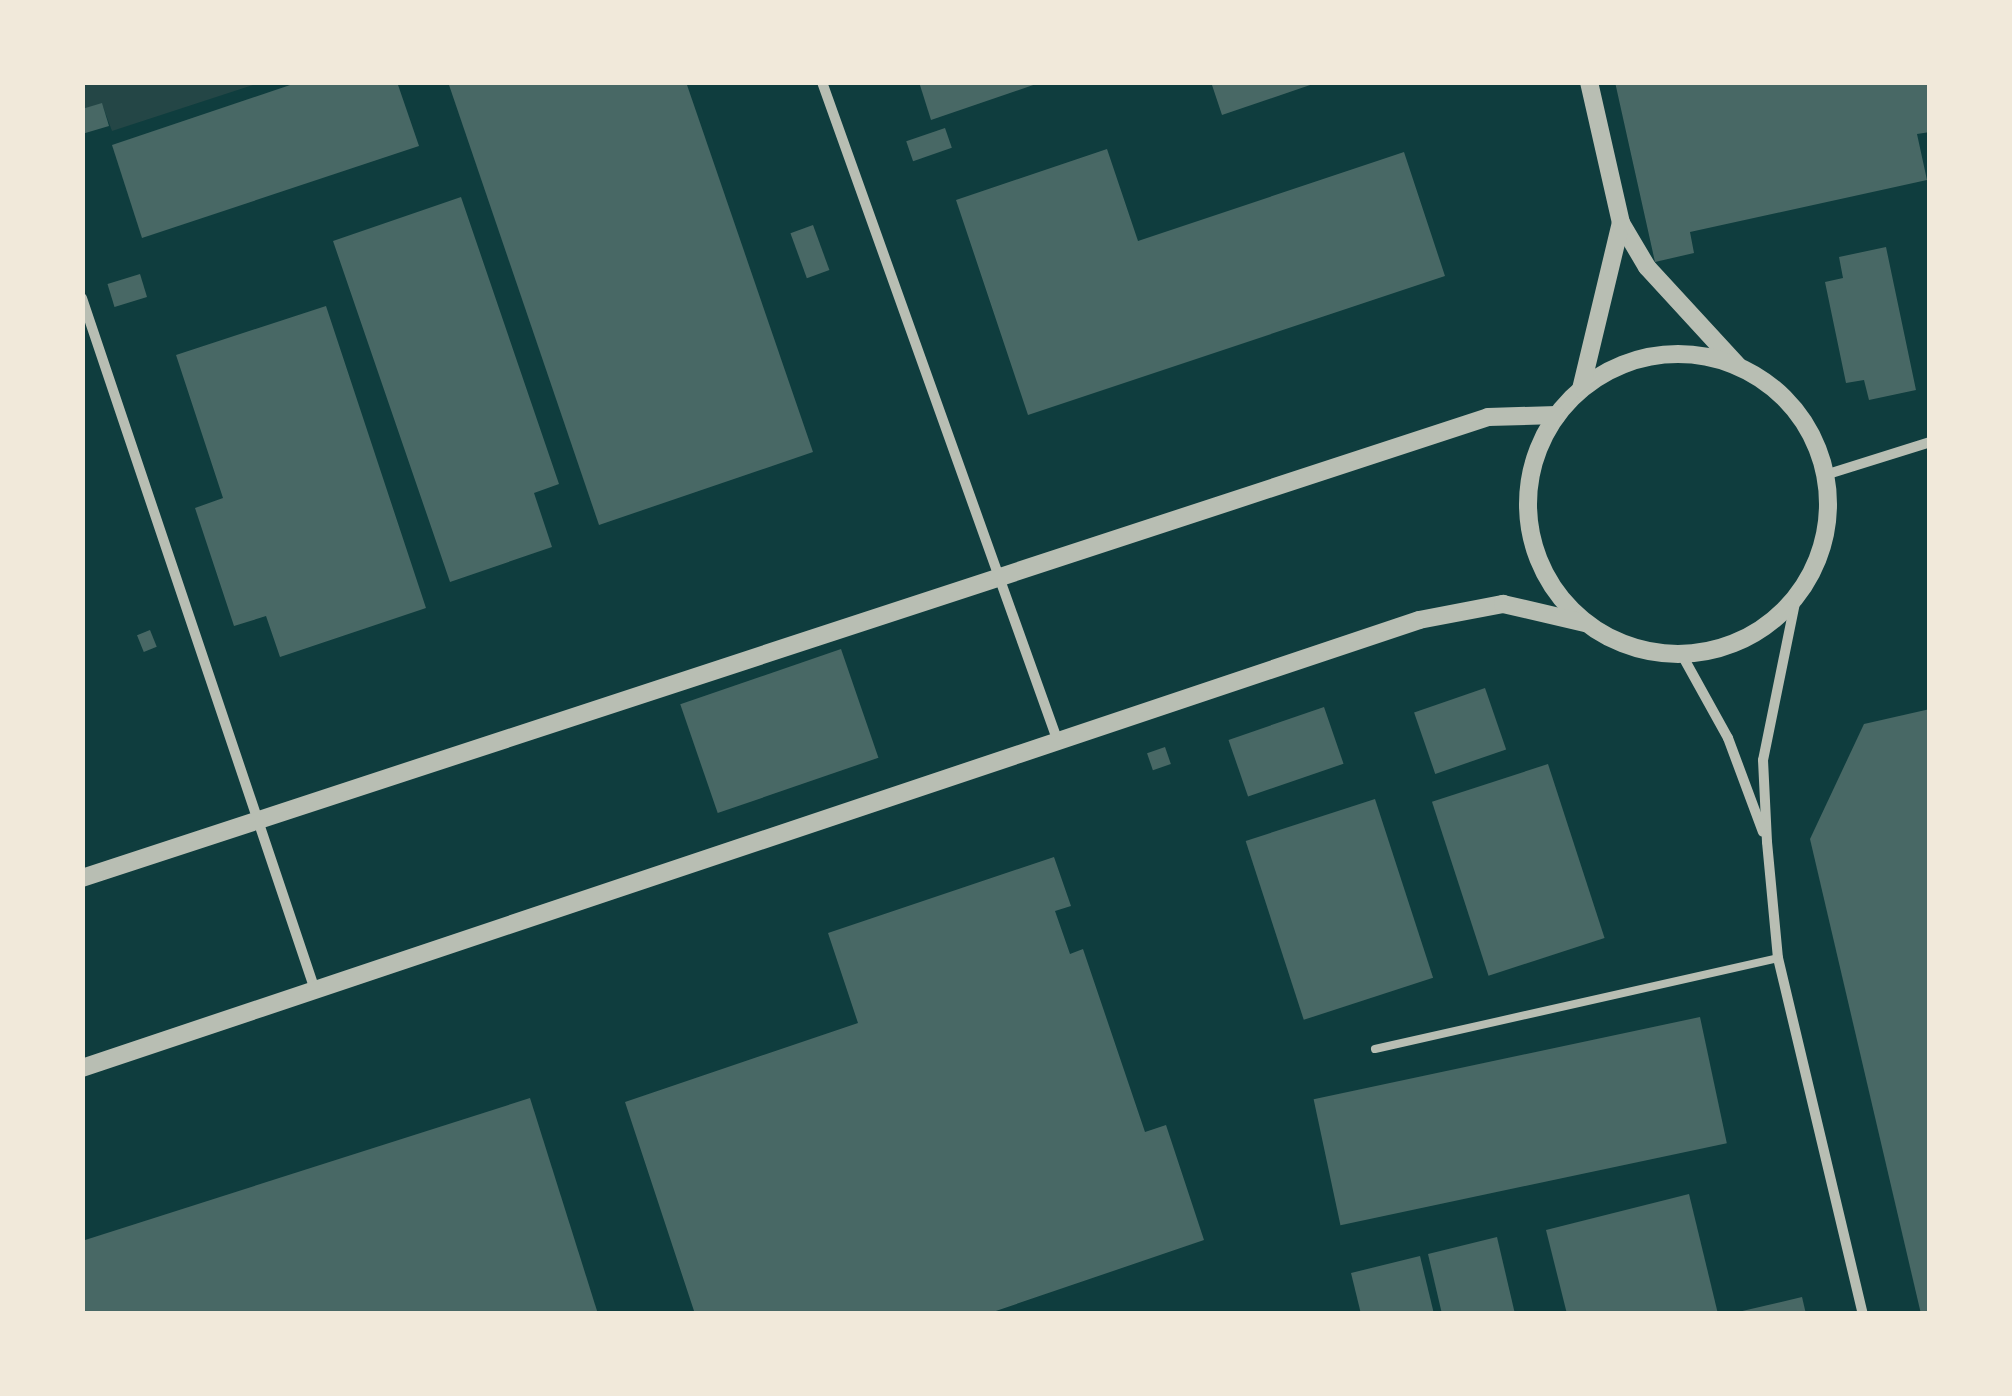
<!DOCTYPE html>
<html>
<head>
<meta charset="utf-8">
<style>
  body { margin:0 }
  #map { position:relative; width:2012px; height:1396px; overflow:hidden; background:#0f3d3e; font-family:"Source Serif 4",serif }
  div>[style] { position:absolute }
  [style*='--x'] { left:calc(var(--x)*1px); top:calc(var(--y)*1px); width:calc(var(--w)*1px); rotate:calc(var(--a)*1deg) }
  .green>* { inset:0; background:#244646 }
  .building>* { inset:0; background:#486865; transform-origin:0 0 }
  .service>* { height:8px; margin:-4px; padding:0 4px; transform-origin:4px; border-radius:4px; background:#b8beb3 }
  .minor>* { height:10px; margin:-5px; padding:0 5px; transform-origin:5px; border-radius:5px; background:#b8beb3 }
  .tertiary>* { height:18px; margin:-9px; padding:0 9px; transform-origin:9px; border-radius:9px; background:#b8beb3 }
  .tertiary>.ring { margin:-9px; padding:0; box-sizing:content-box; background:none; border:18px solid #b8beb3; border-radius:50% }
  span { translate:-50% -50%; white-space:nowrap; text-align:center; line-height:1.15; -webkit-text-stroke:9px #f1e9da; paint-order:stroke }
  .frame { position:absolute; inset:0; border:85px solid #f1e9da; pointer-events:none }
</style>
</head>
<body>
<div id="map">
  <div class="green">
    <div style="clip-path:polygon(83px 83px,259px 83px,112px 131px,102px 104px,83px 109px)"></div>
  </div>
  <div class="building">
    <div style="clip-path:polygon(299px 82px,397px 82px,419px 146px,142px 238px,112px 145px)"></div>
    <div style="clip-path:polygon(448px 82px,686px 82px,813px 452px,599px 525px)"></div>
    <div style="clip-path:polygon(919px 82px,1039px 82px,1039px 83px,931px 120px)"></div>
    <div style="clip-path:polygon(1211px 82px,1316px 82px,1316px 83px,1222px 115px)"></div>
    <div style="clip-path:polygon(1615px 82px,1930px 82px,1930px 132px,1917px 134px,1927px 180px,1690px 232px,1694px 253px,1655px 262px)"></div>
    <div style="clip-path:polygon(102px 103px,109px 126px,82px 134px,82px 109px)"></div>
    <div style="left:945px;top:128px;width:21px;height:41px;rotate:71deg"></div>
    <div style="clip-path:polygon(1107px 149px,1138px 241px,1404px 152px,1445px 276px,1028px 415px,956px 200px)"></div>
    <div style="clip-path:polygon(461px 197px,559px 484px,534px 493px,552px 547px,450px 582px,333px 241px)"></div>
    <div style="left:813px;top:225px;width:48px;height:24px;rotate:70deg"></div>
    <div style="clip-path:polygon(1886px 247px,1916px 390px,1869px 400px,1864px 380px,1846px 383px,1825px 282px,1843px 278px,1839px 257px)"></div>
    <div style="left:140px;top:274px;width:24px;height:34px;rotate:73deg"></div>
    <div style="clip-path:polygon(326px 306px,426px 608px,280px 657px,266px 616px,234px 626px,195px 508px,223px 498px,176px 355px)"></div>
    <div style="left:150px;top:630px;width:18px;height:14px;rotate:68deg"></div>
    <div style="left:841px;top:649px;width:115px;height:170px;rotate:71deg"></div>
    <div style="left:1485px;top:688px;width:65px;height:75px;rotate:71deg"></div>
    <div style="left:1324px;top:707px;width:60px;height:101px;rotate:71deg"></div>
    <div style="clip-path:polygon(1930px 709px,1930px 1314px,1921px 1314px,1810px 839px,1864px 724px)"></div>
    <div style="left:1165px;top:747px;width:18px;height:19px;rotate:71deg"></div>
    <div style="left:1548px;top:764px;width:183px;height:122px;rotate:72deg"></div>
    <div style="left:1375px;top:799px;width:188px;height:136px;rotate:72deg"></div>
    <div style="clip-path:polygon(1054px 857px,1071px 906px,1055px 911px,1070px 954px,1083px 949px,1145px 1132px,1166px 1125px,1204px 1240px,987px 1314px,695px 1314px,625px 1102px,858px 1023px,828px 933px)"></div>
    <div style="left:1700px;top:1017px;width:129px;height:395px;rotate:78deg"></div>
    <div style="clip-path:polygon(530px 1098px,598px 1314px,82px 1314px,82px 1241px)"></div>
    <div style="clip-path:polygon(1689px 1194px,1718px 1314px,1567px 1314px,1546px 1230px)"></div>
    <div style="clip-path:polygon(1497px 1237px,1515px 1314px,1442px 1314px,1428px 1254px)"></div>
    <div style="clip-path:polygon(1420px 1256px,1434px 1314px,1361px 1314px,1351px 1273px)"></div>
    <div style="clip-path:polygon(1802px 1297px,1806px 1314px,1739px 1314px,1738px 1312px)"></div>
  </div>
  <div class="service">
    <div style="--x:1375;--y:1049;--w:413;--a:-12.7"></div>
  </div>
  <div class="minor">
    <div style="--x:822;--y:82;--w:701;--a:70.32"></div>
    <div style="--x:82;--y:298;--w:730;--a:71.39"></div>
    <div style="--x:1825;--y:475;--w:110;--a:-17.4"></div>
    <div style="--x:1796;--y:598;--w:165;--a:101.5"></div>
    <div style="--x:1763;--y:760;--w:82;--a:87.2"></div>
    <div style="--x:1767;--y:842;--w:117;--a:84.6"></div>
    <div style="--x:1778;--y:958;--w:366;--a:76.6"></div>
    <div style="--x:1682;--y:655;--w:95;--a:61"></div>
    <div style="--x:1728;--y:738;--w:100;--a:69.6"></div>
  </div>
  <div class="tertiary">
    <div style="--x:1589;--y:82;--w:145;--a:77.2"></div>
    <div style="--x:1621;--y:223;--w:51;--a:59.4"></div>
    <div style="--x:1647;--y:267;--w:134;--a:47.4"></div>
    <div class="ring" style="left:1528px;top:354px;width:282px;height:282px"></div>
    <div style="--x:1581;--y:389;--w:171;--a:-76.5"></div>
    <div style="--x:82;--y:878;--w:1480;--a:-18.15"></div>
    <div style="--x:1488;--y:417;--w:69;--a:-1.7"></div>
    <div style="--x:82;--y:1068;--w:1410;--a:-18.52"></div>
    <div style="--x:1419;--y:620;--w:86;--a:-10.8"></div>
    <div style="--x:1503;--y:604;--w:84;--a:13"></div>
  </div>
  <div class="frame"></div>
</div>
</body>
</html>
